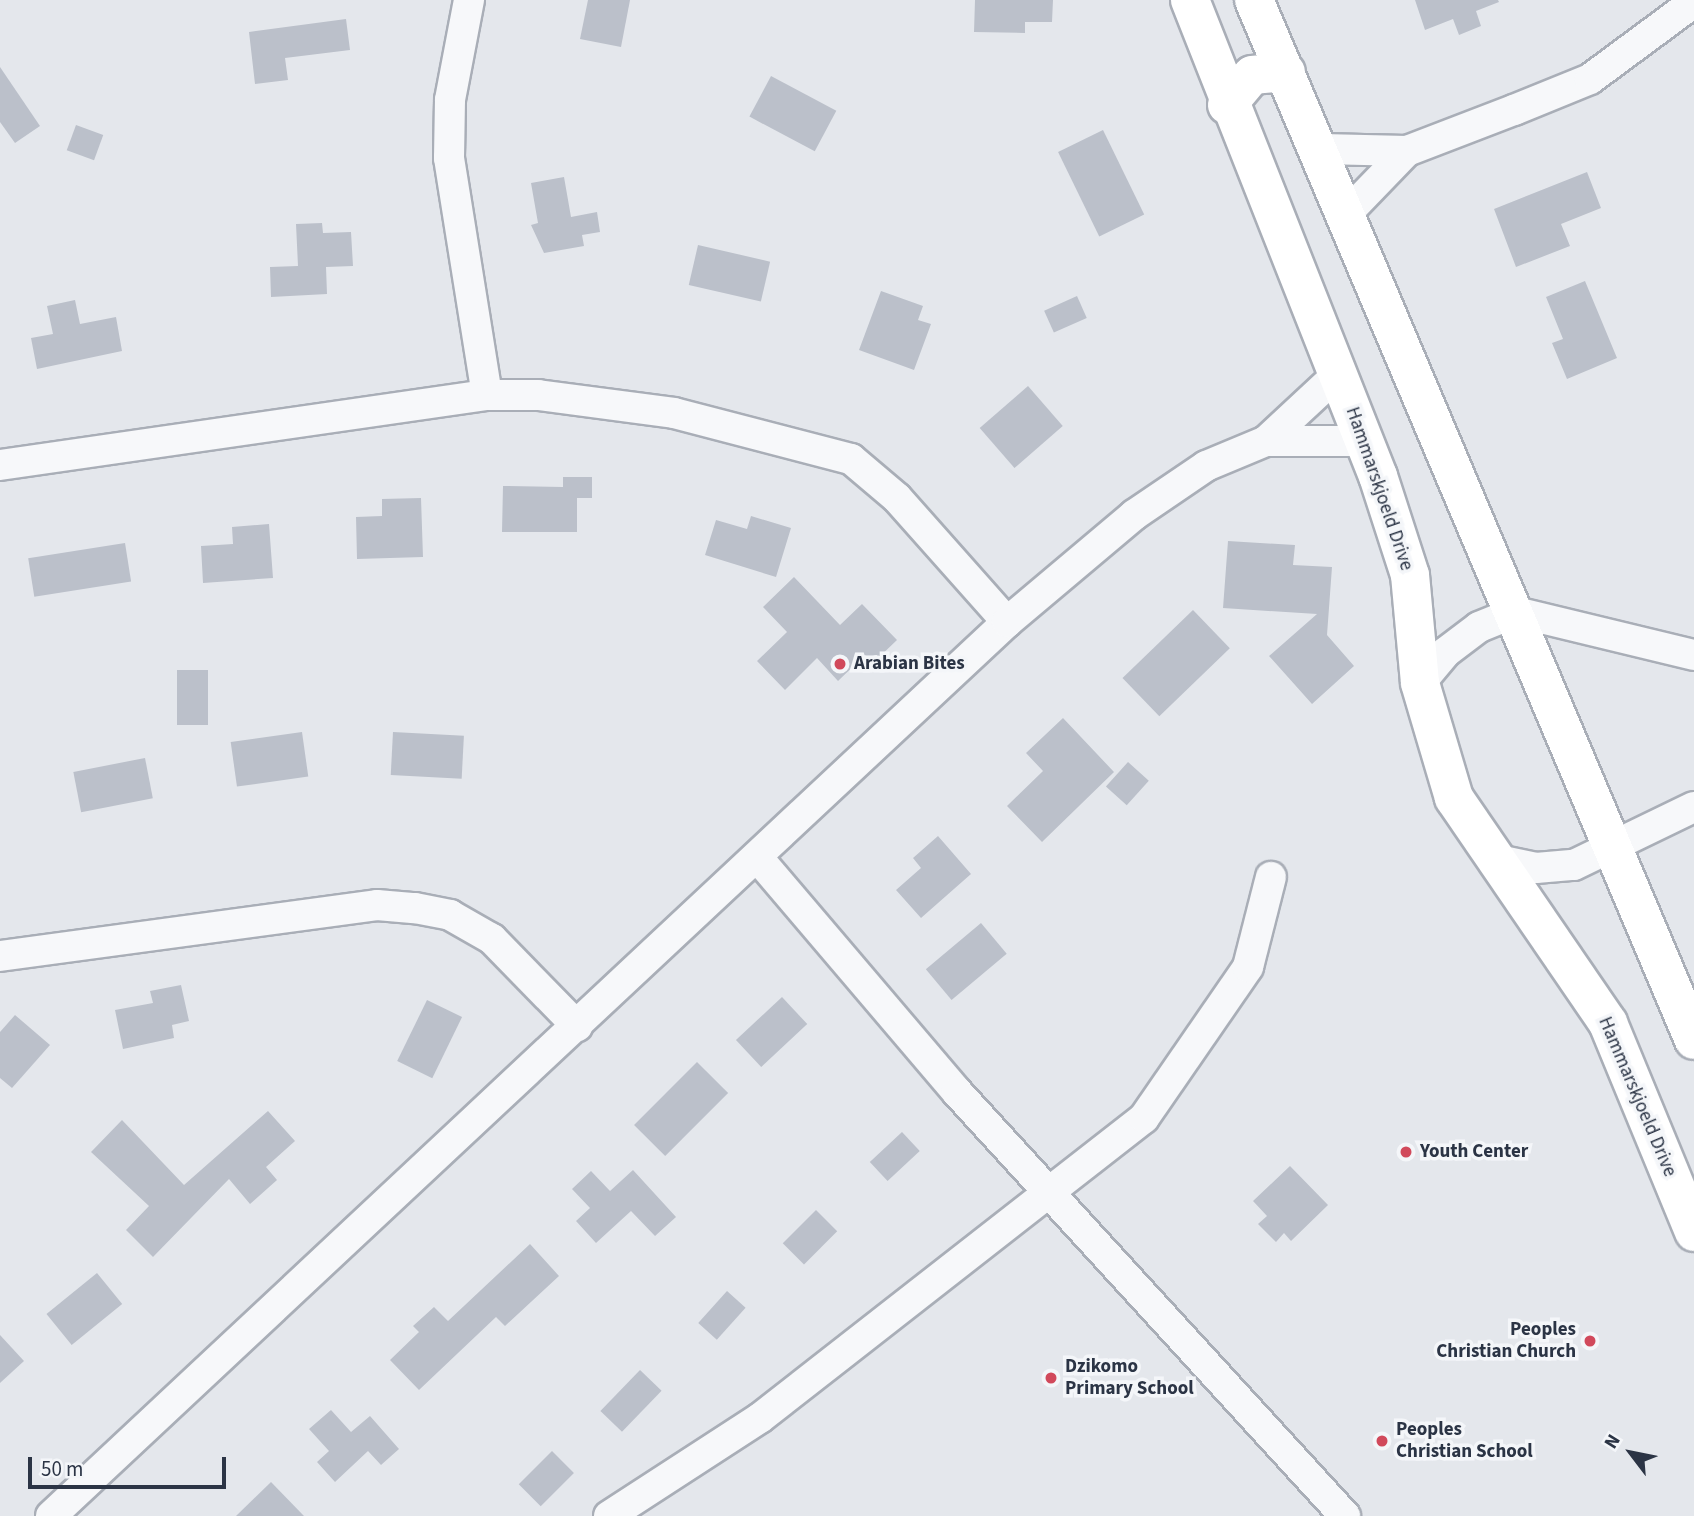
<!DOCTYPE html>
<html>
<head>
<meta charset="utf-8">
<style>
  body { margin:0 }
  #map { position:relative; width:1694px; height:1516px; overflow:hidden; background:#e4e7ec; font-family:"Source Sans 3",sans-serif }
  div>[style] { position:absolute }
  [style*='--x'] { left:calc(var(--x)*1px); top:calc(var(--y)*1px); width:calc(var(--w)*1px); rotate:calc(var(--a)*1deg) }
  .building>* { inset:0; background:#bbc0ca; transform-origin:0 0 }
  .roads { filter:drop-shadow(2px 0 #a9aeb7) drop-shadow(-2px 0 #a9aeb7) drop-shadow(0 2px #a9aeb7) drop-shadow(0 -2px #a9aeb7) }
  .minor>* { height:30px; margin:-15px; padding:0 15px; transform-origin:15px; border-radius:15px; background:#f7f8fa }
  .secondary>* { height:38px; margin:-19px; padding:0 19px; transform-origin:19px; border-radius:19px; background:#fff }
  .dots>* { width:19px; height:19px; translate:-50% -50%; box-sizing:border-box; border:4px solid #f4f6f9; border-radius:50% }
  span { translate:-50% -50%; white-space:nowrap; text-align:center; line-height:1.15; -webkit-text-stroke:7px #f4f6f9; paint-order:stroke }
  .street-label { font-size:19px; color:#2b3445 }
  .poi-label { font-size:19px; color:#2b3445; font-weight:700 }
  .left { translate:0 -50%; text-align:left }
  .right { translate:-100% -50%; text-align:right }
  .north { position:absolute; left:1596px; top:1418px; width:70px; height:70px; -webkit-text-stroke:5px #f4f6f9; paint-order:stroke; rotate:302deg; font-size:19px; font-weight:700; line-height:28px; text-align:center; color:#2b3445 }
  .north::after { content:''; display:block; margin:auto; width:24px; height:32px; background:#2b3445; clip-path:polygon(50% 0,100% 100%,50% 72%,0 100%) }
  .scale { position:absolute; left:28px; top:1457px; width:198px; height:32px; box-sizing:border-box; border:4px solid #2b3445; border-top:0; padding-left:9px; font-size:21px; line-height:24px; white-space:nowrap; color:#2b3445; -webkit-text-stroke:5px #f4f6f9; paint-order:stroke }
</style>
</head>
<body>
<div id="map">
  <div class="building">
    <div style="clip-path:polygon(588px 0,630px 0,621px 47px,580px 39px)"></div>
    <div style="clip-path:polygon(975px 0,1053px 0,1052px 22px,1025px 22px,1025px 33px,974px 32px)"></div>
    <div style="clip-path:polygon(1415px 0,1498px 0,1499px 2px,1476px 11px,1481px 26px,1459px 35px,1453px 19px,1425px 30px)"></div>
    <div style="clip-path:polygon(346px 19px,350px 50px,285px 58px,288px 80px,255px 84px,249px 32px)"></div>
    <div style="clip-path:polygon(0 67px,40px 126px,15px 143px,0 122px)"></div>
    <div style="left:771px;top:76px;width:74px;height:46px;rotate:28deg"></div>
    <div style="left:76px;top:125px;width:29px;height:27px;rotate:20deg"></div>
    <div style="left:1103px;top:130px;width:94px;height:50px;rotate:64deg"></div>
    <div style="clip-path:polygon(1587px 172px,1601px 208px,1561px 224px,1570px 246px,1516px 267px,1494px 209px)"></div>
    <div style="clip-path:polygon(564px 177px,571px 217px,597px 212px,600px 232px,582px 235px,584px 246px,544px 253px,531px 225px,538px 223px,531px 183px)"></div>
    <div style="clip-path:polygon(322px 223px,323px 233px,351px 232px,353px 266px,326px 267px,327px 294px,271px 297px,270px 267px,298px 266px,296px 224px)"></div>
    <div style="left:698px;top:245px;width:74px;height:41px;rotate:13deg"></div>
    <div style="clip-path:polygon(1585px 281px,1617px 358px,1567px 379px,1552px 343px,1563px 339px,1546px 297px)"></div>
    <div style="clip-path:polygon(881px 291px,923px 306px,918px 320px,931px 324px,914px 370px,859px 350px)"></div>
    <div style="left:1077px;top:296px;width:24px;height:36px;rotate:66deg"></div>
    <div style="clip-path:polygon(75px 300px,80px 324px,116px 317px,122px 351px,37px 369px,31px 338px,53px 334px,47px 306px)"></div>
    <div style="left:1028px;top:386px;width:53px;height:64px;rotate:49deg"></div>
    <div style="clip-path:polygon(563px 477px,592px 477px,592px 498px,577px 498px,577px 532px,502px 532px,503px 486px,563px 487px)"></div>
    <div style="clip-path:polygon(421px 498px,423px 557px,357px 559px,356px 517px,382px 516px,382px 499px)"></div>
    <div style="clip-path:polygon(751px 516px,791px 528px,776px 577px,705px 555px,716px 520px,747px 529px)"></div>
    <div style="clip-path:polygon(269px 524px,273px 578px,203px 583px,201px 546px,233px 544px,232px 527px)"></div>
    <div style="clip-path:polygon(1228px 541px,1295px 545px,1293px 565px,1332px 567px,1327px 635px,1354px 666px,1312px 704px,1269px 656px,1317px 614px,1223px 608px)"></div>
    <div style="left:125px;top:543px;width:39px;height:98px;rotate:81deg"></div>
    <div style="clip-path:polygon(794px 577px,840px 625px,862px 604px,897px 640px,873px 663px,865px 655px,838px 681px,817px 658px,785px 690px,757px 661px,787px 632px,763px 607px)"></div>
    <div style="left:1193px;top:610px;width:53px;height:98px;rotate:46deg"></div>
    <div style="left:177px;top:670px;width:31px;height:55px"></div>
    <div style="clip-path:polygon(1063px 718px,1114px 772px,1042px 842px,1007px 806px,1043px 771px,1026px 753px)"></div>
    <div style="left:302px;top:732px;width:45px;height:72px;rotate:82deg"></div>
    <div style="left:393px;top:732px;width:71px;height:43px;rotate:3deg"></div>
    <div style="left:145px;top:758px;width:41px;height:73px;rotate:79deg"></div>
    <div style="left:1128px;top:762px;width:28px;height:33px;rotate:42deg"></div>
    <div style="clip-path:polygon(938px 836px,971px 874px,921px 918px,896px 890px,921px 868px,913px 858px)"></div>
    <div style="left:981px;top:923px;width:40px;height:72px;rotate:50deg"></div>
    <div style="clip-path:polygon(181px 985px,189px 1021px,172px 1025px,174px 1038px,123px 1049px,115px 1010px,153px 1003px,150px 991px)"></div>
    <div style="left:782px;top:997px;width:37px;height:63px;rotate:47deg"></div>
    <div style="left:427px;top:1000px;width:39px;height:68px;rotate:26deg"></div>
    <div style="clip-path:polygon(15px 1015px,50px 1045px,12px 1088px,0 1078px,0 1032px)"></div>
    <div style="left:697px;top:1062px;width:44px;height:89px;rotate:45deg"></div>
    <div style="clip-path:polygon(268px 1111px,295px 1141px,266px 1167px,277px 1180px,250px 1204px,229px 1179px,153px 1257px,126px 1230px,149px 1206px,91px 1152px,122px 1120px,184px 1185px)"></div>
    <div style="left:902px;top:1132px;width:26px;height:44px;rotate:47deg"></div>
    <div style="clip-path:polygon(1290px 1166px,1328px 1205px,1291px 1241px,1284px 1233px,1276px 1242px,1258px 1224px,1267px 1216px,1253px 1201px)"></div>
    <div style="clip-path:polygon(633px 1170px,676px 1217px,655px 1236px,631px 1211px,596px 1243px,576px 1221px,590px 1208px,572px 1189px,591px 1171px,610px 1191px)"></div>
    <div style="left:816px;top:1210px;width:30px;height:47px;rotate:45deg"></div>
    <div style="clip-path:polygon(530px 1244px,559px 1276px,505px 1326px,496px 1317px,419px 1390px,390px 1360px,419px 1332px,413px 1326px,434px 1307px,448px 1321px)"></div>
    <div style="left:97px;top:1273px;width:40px;height:65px;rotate:51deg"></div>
    <div style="left:727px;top:1291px;width:25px;height:43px;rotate:42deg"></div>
    <div style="clip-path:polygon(0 1335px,24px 1361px,0 1383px)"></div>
    <div style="left:640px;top:1370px;width:30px;height:57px;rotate:44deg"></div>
    <div style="clip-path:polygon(331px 1410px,351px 1432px,370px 1416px,399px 1449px,381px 1465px,368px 1451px,335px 1482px,317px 1462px,329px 1451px,309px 1429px)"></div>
    <div style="left:552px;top:1451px;width:31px;height:47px;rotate:45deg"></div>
    <div style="clip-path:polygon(271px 1482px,304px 1516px,236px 1516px)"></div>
  </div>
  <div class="roads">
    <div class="minor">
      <div style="--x:469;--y:0;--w:102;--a:100.8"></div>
      <div style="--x:450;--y:100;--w:58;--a:91"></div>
      <div style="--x:449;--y:158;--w:240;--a:80.9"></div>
      <div style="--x:1322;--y:149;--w:85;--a:1.3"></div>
      <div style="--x:1407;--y:151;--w:115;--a:-21"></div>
      <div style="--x:1514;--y:110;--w:82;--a:-22.2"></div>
      <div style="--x:1590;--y:79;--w:129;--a:-36.5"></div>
      <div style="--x:1348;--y:212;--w:85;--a:-46"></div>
      <div style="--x:1266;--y:441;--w:100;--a:0"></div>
      <div style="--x:0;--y:465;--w:492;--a:-8.2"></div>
      <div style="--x:487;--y:395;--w:51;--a:0"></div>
      <div style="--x:538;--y:395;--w:137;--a:7.5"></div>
      <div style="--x:674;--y:413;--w:183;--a:14.6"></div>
      <div style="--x:851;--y:459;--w:60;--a:40.3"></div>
      <div style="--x:897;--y:498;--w:166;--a:48.4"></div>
      <div style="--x:1420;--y:683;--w:40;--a:-50"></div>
      <div style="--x:1446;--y:652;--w:41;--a:-37.1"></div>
      <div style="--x:1479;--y:627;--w:40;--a:-22"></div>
      <div style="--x:1516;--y:612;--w:183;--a:13.6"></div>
      <div style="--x:757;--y:857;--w:309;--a:49.6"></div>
      <div style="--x:957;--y:1092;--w:575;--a:47.54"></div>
      <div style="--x:1493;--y:859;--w:44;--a:11.8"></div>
      <div style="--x:1536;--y:868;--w:38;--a:-5"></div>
      <div style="--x:1574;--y:865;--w:133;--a:-25.8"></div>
      <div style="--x:0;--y:956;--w:380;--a:-7.7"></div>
      <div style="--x:377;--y:905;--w:38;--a:5"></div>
      <div style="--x:415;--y:908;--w:36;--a:11"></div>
      <div style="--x:450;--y:915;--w:48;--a:29.7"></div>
      <div style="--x:492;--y:939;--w:122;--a:45.7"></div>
      <div style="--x:51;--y:1516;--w:1309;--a:-43.08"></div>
      <div style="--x:1007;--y:622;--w:166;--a:-40.1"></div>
      <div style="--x:1134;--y:515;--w:87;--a:-34.2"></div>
      <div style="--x:1206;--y:466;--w:65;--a:-22.6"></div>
      <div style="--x:1266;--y:441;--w:98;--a:-42.9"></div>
      <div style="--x:609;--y:1516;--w:180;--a:-33"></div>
      <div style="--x:760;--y:1418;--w:487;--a:-38"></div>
      <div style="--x:1144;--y:1118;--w:183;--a:-55.4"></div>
      <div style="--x:1248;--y:967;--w:93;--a:-75.7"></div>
    </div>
    <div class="secondary">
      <div style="--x:1190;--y:0;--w:512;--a:68.45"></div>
      <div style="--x:1378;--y:476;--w:104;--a:72.1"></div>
      <div style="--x:1410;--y:575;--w:108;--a:84.7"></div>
      <div style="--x:1420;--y:683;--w:120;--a:73.5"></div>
      <div style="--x:1454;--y:798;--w:273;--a:55.6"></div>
      <div style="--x:1608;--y:1023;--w:226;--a:67.6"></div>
      <div style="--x:1254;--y:0;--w:1129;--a:67.07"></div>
      <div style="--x:1227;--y:105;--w:39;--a:-50"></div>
      <div style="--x:1252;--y:75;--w:34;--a:-5"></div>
    </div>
  </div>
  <div class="dots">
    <div style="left:840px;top:664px;background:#d1495b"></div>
    <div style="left:1406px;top:1152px;background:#d1495b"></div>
    <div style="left:1590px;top:1341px;background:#d1495b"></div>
    <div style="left:1051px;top:1378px;background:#d1495b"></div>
    <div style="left:1382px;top:1441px;background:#d1495b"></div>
  </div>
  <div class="street-label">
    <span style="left:1379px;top:489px;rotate:71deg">Hammarskjoeld Drive</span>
    <span style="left:1637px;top:1097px;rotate:67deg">Hammarskjoeld Drive</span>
  </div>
  <div class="poi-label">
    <span class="left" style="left:854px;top:664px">Arabian Bites</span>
    <span class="left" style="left:1420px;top:1152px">Youth Center</span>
    <span class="right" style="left:1576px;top:1341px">Peoples<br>Christian Church</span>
    <span class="left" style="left:1065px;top:1378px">Dzikomo<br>Primary School</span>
    <span class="left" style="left:1396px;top:1441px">Peoples<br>Christian School</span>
  </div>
  <div class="north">N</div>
  <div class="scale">50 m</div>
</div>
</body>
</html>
